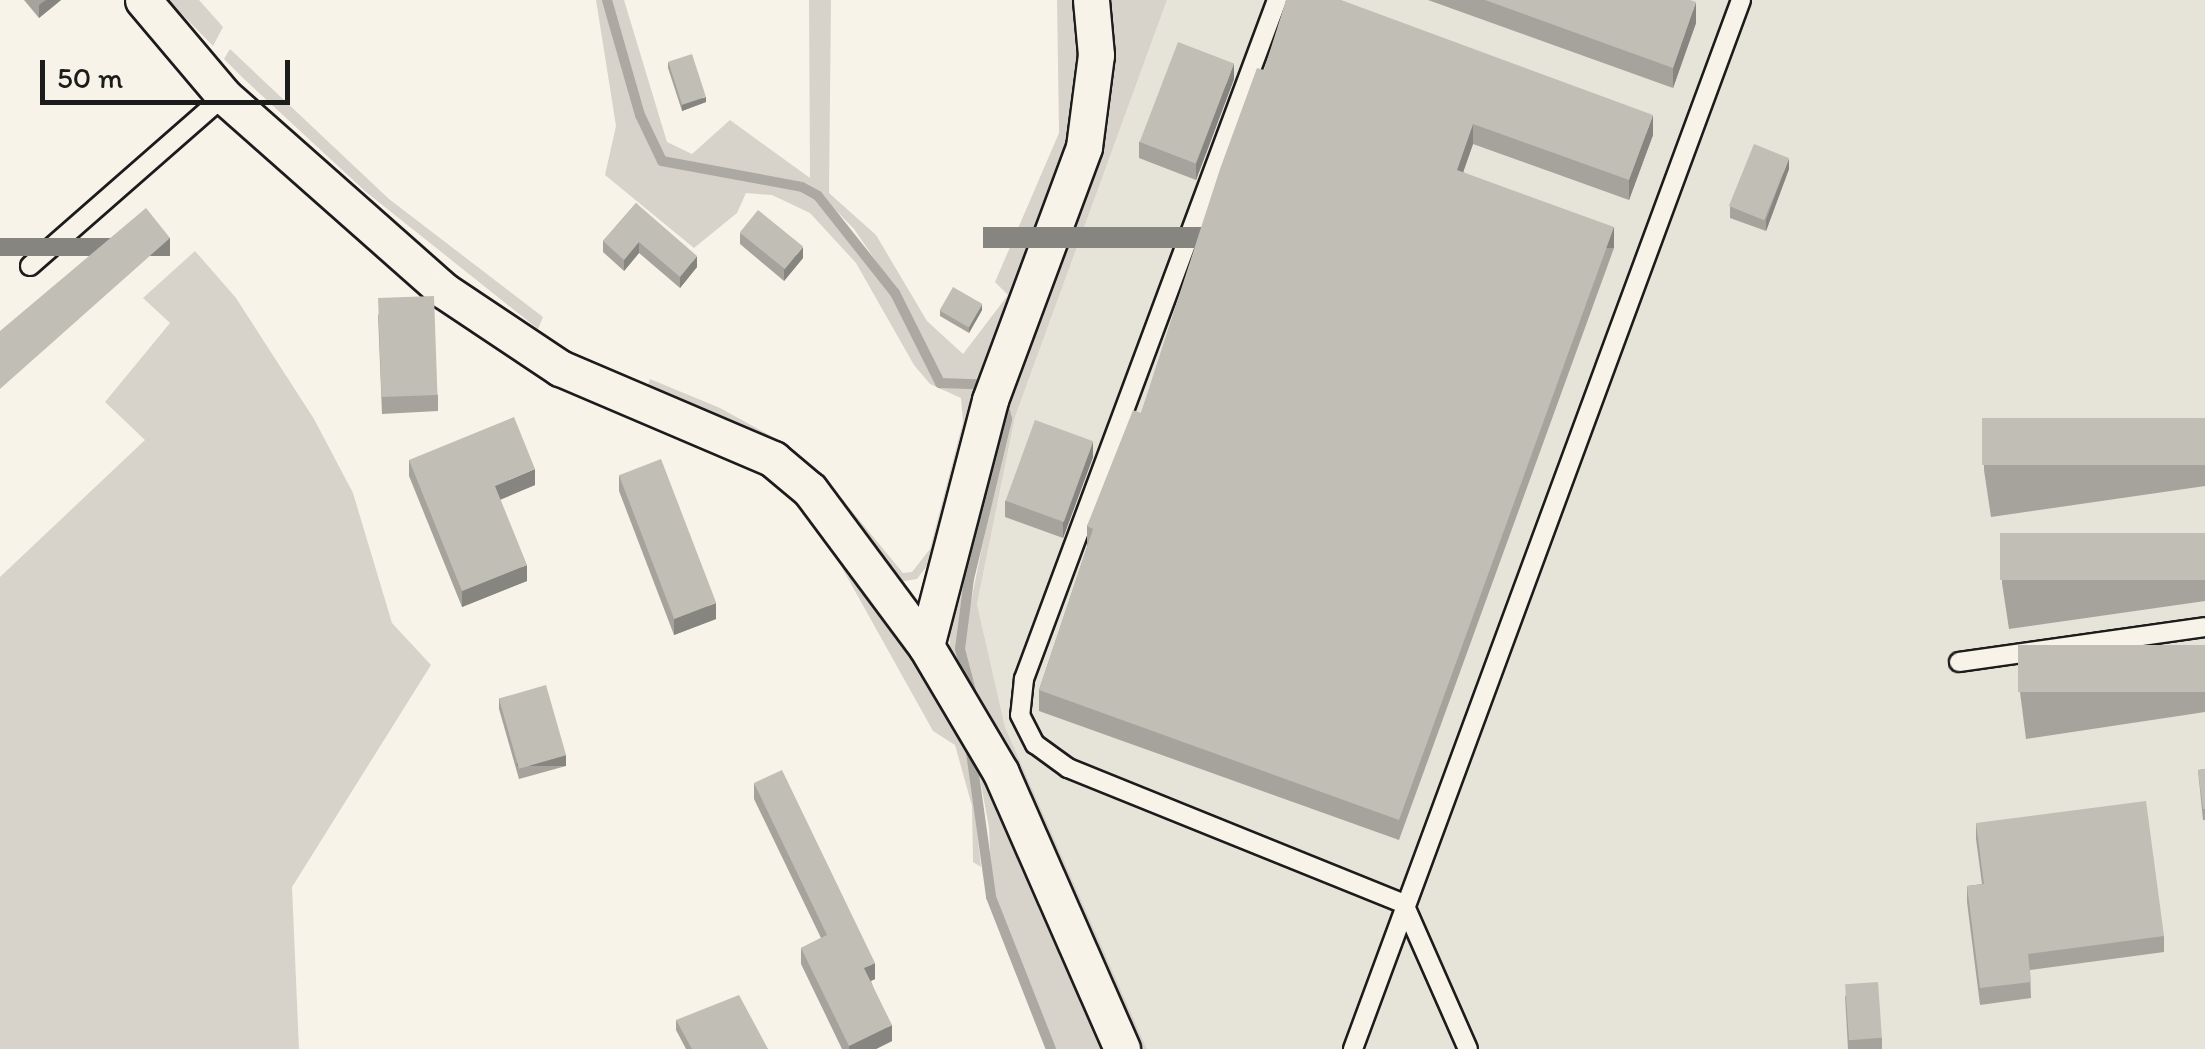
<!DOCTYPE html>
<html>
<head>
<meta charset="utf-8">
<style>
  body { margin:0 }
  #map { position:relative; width:2205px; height:1049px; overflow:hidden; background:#f7f3e8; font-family:Itim,sans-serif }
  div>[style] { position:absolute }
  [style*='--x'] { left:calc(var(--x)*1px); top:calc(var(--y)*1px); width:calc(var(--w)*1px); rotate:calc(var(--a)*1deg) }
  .built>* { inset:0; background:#e6e3d9 }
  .green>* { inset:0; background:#d7d3cb }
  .stream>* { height:10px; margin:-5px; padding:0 5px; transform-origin:5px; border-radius:5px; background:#aca9a2 }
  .roads { filter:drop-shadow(2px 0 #1c1c1c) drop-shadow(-2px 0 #1c1c1c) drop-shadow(0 2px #1c1c1c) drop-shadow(0 -2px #1c1c1c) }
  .service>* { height:18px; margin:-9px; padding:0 9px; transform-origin:9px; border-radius:9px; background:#f7f3e8 }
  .minor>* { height:35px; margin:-17.5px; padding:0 17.5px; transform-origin:17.5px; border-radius:17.5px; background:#f7f3e8 }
  .wall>* { inset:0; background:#a5a39c }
  .shaded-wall>* { inset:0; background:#86857f; transform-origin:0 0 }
  .building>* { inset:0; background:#c0beb5; transform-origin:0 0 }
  span { translate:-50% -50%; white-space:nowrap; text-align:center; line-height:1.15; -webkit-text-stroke:10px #f7f3e8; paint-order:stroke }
  .scale { position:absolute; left:40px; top:60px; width:250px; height:45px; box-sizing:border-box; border:5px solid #1c1c1c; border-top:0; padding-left:12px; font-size:30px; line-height:35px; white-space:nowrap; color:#1c1c1c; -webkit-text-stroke:8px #f7f3e8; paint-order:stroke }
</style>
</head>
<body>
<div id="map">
  <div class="built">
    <div style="clip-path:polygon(1167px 0,2205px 0,2205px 1049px,1147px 1049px,1005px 727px,977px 604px,1015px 417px)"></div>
  </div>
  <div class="green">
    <div style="clip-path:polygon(168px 0,199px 0,223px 27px,213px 46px)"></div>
    <div style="clip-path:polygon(596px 0,605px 0,637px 116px,661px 164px,802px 189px,817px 198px,893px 294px,938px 385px,976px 387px,932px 559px,917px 579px,898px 582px,777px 446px,648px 385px,650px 379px,720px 408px,782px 442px,828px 482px,903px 573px,912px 572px,930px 549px,963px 422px,961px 398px,930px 384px,914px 365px,856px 263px,810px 213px,772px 195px,746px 193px,737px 213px,694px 248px,605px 175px,616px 126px)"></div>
    <div style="clip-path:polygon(610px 0,624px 0,667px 142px,692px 154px,730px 120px,810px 178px,809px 0,831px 0,829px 193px,876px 235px,927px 321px,963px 354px,1008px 295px,995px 282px,1059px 133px,1057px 0,1081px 0,1083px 54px,1068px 137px,976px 382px,942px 381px,897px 292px,854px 229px,820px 194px,803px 184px,664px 159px,642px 114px)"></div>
    <div style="clip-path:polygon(1105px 0,1167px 0,1015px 417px,977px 604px,1005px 727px,1147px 1049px,1137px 1049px,1025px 793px,974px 697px,961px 650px,1008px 420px,1002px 398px,1005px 420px,967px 579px,959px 650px,970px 691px,950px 657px,949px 589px,996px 399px,1105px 112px)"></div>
    <div style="clip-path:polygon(230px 49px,389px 199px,543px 317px,538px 329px,366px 192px,244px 79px,224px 59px)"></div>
    <div style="clip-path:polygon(195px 251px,236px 298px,314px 419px,353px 493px,392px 623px,431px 665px,292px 887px,299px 1049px,0 1049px,0 577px,145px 440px,105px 402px,170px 323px,143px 298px)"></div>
    <div style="clip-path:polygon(852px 554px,965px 724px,981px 867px,973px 862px,972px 806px,955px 745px,933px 731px,836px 557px)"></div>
    <div style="clip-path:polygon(973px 740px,1105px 1049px,1054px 1049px,992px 895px,989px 828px)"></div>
  </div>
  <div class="stream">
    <div style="--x:607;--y:0;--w:120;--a:74"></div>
    <div style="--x:640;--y:115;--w:51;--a:64.4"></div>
    <div style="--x:662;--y:161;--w:142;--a:10.5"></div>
    <div style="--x:802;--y:187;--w:18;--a:29"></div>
    <div style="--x:818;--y:196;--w:124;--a:51.6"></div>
    <div style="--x:895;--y:293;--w:101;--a:63.4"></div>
    <div style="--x:940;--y:383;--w:36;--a:2"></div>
    <div style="--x:971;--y:691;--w:43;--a:-104.7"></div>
    <div style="--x:960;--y:649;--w:71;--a:-82.7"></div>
    <div style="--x:969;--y:579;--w:164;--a:-76.6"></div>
    <div style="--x:1007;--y:419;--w:21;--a:-104"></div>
    <div style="--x:970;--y:745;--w:153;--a:82.1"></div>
    <div style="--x:991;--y:897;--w:163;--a:68.5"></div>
  </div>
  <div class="roads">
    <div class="service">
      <div style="--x:1277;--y:0;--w:725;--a:110.44"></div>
      <div style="--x:1024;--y:679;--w:36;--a:96"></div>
      <div style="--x:1020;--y:715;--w:33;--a:63"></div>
      <div style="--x:1035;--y:744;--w:41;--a:36"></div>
      <div style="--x:1068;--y:768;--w:362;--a:22"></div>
      <div style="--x:1404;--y:904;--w:158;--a:66.2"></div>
      <div style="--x:30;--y:266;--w:258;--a:-41.2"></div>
      <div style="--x:1959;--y:662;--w:248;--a:-8.1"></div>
      <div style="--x:1353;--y:1049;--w:1118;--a:-69.7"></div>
    </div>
    <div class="minor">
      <div style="--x:143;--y:0;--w:126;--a:49.8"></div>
      <div style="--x:224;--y:96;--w:293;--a:41.5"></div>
      <div style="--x:443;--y:290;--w:141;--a:33.7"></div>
      <div style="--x:560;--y:368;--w:232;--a:23.1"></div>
      <div style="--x:773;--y:459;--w:48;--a:40"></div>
      <div style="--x:810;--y:490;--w:194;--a:53.4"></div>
      <div style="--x:926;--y:646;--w:147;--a:59.4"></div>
      <div style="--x:1001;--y:773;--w:301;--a:66.3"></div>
      <div style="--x:926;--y:646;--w:254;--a:-75.4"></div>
      <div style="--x:990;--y:400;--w:270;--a:-69.6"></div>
      <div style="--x:1084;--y:147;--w:93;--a:-82.6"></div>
      <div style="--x:1096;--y:55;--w:55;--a:-95.2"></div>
    </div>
  </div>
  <div class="wall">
    <div style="clip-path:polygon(24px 0,61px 0,39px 18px)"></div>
    <div style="clip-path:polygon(1428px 0,1690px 0,1696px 23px,1673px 88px)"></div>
    <div style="clip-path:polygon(668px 62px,706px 102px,682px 111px,668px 68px)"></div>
    <div style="clip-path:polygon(1264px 70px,1653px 135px,1629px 200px,1473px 144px,1463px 172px,1614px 248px,1399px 840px,1039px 711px,1039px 690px,1087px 547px,1087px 526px,1141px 413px)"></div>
    <div style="clip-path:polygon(1234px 79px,1196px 180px,1139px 158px,1139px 142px)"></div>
    <div style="clip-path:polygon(1789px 169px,1766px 231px,1730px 218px,1730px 207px)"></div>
    <div style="clip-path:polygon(636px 203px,697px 267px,680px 288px,639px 253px,624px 271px,603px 252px,603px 241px)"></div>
    <div style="clip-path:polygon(740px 233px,803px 258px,784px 281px,740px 244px)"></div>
    <div style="clip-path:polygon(982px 310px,969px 333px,940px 316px,940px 311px)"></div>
    <div style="clip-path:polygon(378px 314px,438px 395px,438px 411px,382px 414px)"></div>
    <div style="clip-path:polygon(2205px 418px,2205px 486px,1991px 517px,1984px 470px,1984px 450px)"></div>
    <div style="clip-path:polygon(1093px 457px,1063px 538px,1005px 517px,1005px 501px)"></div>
    <div style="clip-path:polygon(409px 460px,535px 485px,500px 499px,527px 581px,462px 607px,409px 476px)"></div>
    <div style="clip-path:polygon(619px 475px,716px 619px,674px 635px,619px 491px)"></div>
    <div style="clip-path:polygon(2205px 533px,2205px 601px,2009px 629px,2002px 583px,2002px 562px)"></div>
    <div style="clip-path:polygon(2205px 645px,2205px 712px,2026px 739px,2020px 692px,2020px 672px)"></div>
    <div style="clip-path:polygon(499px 698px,566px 766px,519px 779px,499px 709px)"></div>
    <div style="clip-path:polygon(2205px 769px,2205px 820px,2203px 820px,2198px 770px)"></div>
    <div style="clip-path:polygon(754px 783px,875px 979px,871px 981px,892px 1041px,876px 1049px,842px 1049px,801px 964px,801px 948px,821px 938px,754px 799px)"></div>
    <div style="clip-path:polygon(1976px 823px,2164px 936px,2164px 952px,2030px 970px,2031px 998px,1980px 1005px,1967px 902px,1967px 886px,1982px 884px,1976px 839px)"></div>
    <div style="clip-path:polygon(1845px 995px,1882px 1038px,1882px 1049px,1848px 1049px)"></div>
    <div style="clip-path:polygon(676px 1020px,768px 1049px,686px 1049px,676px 1030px)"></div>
  </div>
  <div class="shaded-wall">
    <div style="clip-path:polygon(46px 0,61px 0,39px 18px,39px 5px)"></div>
    <div style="clip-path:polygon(1696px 2px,1696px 23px,1673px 88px,1673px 68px)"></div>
    <div style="clip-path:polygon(1234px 63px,1234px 79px,1196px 180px,1196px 164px)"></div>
    <div style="clip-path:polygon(706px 97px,706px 102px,682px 111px,682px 105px)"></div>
    <div style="clip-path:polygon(1653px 115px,1653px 135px,1629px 200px,1629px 180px)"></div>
    <div style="clip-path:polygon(1473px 124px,1473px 144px,1457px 190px,1457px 170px)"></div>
    <div style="clip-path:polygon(1789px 158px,1789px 169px,1766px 231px,1766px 220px)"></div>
    <div style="left:1614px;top:227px;width:21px;height:631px;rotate:90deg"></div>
    <div style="left:170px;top:238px;width:18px;height:227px;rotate:90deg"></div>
    <div style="clip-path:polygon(639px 242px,639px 253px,624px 271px,624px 260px)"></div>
    <div style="clip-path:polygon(803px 247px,803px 258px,784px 281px,784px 270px)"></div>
    <div style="clip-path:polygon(697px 256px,697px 267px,680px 288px,680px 277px)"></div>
    <div style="clip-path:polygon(982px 304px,982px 310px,969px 333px,969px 327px)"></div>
    <div style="clip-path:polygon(1093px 441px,1093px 457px,1063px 538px,1063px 522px)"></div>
    <div style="clip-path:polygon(535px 469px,535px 485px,495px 502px,495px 486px)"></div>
    <div style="clip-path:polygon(527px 565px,527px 581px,462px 607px,462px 591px)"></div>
    <div style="clip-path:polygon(716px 603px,716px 619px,674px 635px,674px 619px)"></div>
    <div style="left:566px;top:755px;width:11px;height:49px;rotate:90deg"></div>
    <div style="clip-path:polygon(875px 963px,875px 979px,864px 984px,864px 968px)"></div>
    <div style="clip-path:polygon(892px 1025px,892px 1041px,876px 1049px,849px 1049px,849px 1046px)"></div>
  </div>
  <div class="building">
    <div style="clip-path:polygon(1286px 0,1341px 0,1653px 115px,1629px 180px,1473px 124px,1457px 170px,1614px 227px,1399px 820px,1039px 690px,1093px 529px,1087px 526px,1133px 410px,1141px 413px,1220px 169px,1257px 68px,1264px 70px)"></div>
    <div style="clip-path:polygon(1485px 0,1690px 0,1696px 2px,1673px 68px)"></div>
    <div style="left:1178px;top:42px;width:60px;height:107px;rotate:21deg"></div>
    <div style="left:692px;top:54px;width:45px;height:25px;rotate:72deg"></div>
    <div style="left:1754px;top:144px;width:38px;height:67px;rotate:22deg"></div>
    <div style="clip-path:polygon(636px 203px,697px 256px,680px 277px,639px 242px,624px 260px,603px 241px)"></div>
    <div style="clip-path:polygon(146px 208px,170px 238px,0 389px,0 331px)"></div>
    <div style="left:758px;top:210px;width:58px;height:29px;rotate:39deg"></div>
    <div style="left:953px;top:287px;width:34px;height:27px;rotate:30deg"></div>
    <div style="left:434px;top:296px;width:99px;height:56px;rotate:88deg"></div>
    <div style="clip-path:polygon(514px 417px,535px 469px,495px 486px,527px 565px,462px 591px,409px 460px)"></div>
    <div style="left:2205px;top:418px;width:47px;height:223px;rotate:90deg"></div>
    <div style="left:1035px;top:420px;width:62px;height:86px;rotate:20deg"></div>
    <div style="left:661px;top:459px;width:154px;height:45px;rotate:69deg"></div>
    <div style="left:2205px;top:533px;width:47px;height:205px;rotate:90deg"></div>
    <div style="left:2205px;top:645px;width:47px;height:187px;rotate:90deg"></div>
    <div style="left:546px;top:685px;width:73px;height:49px;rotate:74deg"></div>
    <div style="clip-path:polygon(2205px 769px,2205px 809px,2203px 809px,2198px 770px)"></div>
    <div style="clip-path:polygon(782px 770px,875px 963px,864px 968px,892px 1025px,849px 1046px,801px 948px,827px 935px,754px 783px)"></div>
    <div style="clip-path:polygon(2146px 801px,2164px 936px,2028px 954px,2031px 982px,1980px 988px,1967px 886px,1984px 884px,1976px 823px)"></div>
    <div style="left:1878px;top:982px;width:56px;height:33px;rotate:86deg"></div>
    <div style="clip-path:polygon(739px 995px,768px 1049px,692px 1049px,676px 1020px)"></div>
  </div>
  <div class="scale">50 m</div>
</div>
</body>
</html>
